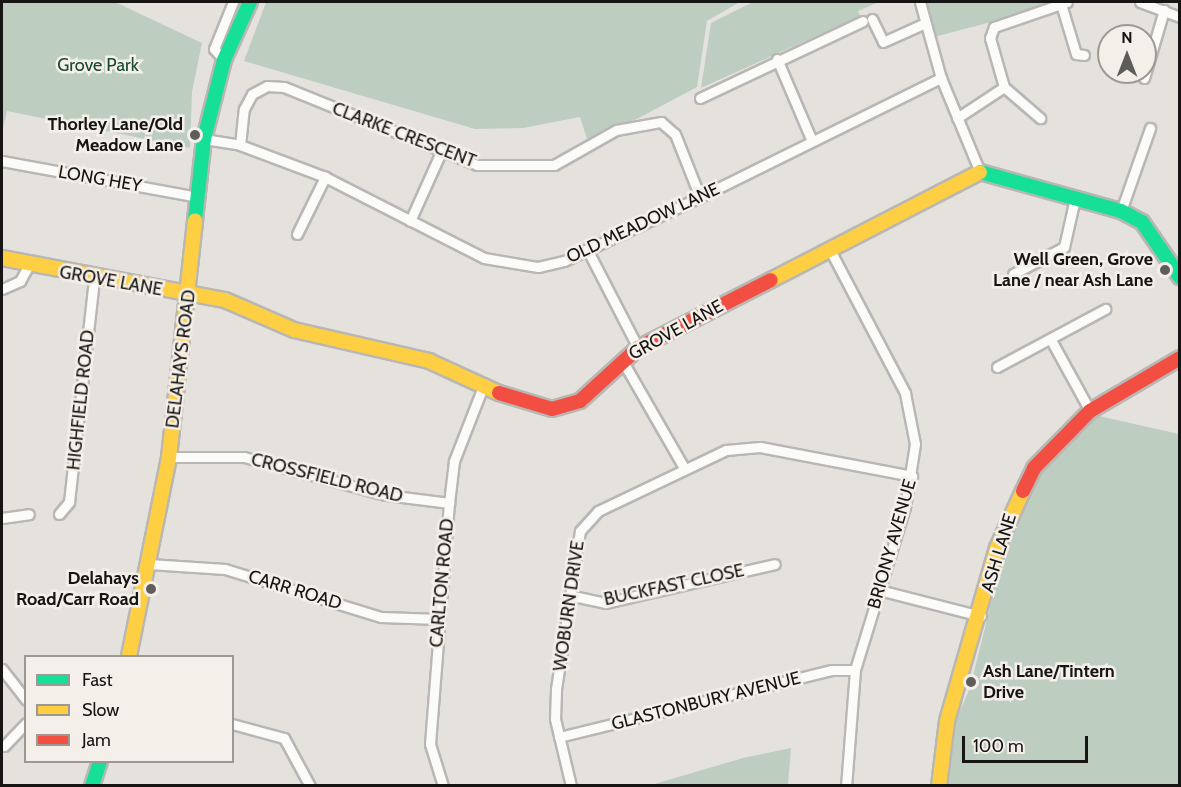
<!DOCTYPE html>
<html>
<head>
<meta charset="utf-8">
<style>
  body { margin:0 }
  #map { position:relative; width:1181px; height:787px; overflow:hidden; background:#e5e2de; font-family:Cabin,sans-serif }
  div>[style] { position:absolute }
  [style*='--x'] { left:calc(var(--x)*1px); top:calc(var(--y)*1px); width:calc(var(--w)*1px); rotate:calc(var(--a)*1deg) }
  .green>* { inset:0; background:#bdcec1 }
  .roads { filter:drop-shadow(2px 0 #b9b7b4) drop-shadow(-2px 0 #b9b7b4) drop-shadow(0 2px #b9b7b4) drop-shadow(0 -2px #b9b7b4) }
  .street>* { height:9px; margin:-4.5px; padding:0 4.5px; transform-origin:4.5px; border-radius:4.5px; background:#fbfbfa }
  .fast>* { height:14px; margin:-7px; padding:0 7px; transform-origin:7px; border-radius:7px; background:#16e098 }
  .slow>* { height:14px; margin:-7px; padding:0 7px; transform-origin:7px; border-radius:7px; background:#ffcf43 }
  .jam>* { height:14px; margin:-7px; padding:0 7px; transform-origin:7px; border-radius:7px; background:#f24e42 }
  .dots>* { width:16px; height:16px; translate:-50% -50%; box-sizing:border-box; border:3px solid #f5efe9; border-radius:50% }
  span { translate:-50% -50%; white-space:nowrap; text-align:center; line-height:1.15; -webkit-text-stroke:5px #f5efe9; paint-order:stroke }
  .park-label { font-size:18px; color:#164c32 }
  .poi-label { font-size:18px; color:#171513; font-weight:700 }
  .right { translate:-100% -50%; text-align:right }
  .left { translate:0 -50%; text-align:left }
  .street-label { font-size:18px; color:#171513 }
  .frame { position:absolute; inset:0; border:3px solid #171513; pointer-events:none }
  .legend { position:absolute; left:24px; top:655px; width:210px; height:108px; box-sizing:border-box; background:#f5efe9; border:2px solid #9c9893; margin:0; padding:8px 10px; list-style:none; font-size:18px; color:#171513 }
  .legend li { display:flex; align-items:center; gap:12px; height:30px }
  .legend b { width:30px; border:2px solid #9c9893 }
  .north { position:absolute; left:1097px; top:24px; width:60px; height:60px; box-sizing:border-box; background:#f5efe9; border:2px solid #9c9893; border-radius:50%; rotate:0deg; font-size:16px; font-weight:700; line-height:24px; text-align:center; color:#171513 }
  .north::after { content:''; display:block; margin:auto; width:21px; height:27px; background:#5f5d5a; clip-path:polygon(50% 0,100% 100%,50% 72%,0 100%) }
  .scale { position:absolute; left:962px; top:736px; width:126px; height:27px; box-sizing:border-box; border:3px solid #171513; border-top:0; padding-left:8px; font-size:18px; line-height:21px; white-space:nowrap; color:#171513; -webkit-text-stroke:4px #f5efe9; paint-order:stroke }
</style>
</head>
<body>
<div id="map">
  <div class="green">
    <div style="clip-path:polygon(2px 2px,115px 2px,202px 43px,192px 92px,190px 148px,7px 111px,2px 133px)"></div>
    <div style="clip-path:polygon(266px 2px,740px 2px,707px 21px,697px 87px,635px 120px,608px 127px,588px 142px,580px 117px,523px 128px,475px 129px,244px 61px)"></div>
    <div style="clip-path:polygon(753px 2px,879px 2px,858px 11px,860px 16px,701px 88px,711px 23px)"></div>
    <div style="clip-path:polygon(920px 2px,1067px 2px,930px 38px)"></div>
    <div style="clip-path:polygon(1099px 416px,1179px 434px,1179px 785px,947px 786px,953px 726px,970px 688px,1010px 527px,1042px 469px,1077px 429px)"></div>
    <div style="clip-path:polygon(791px 748px,788px 785px,651px 785px,743px 758px)"></div>
  </div>
  <div class="roads">
    <div class="street">
      <div style="--x:920;--y:2;--w:79;--a:74.6"></div>
      <div style="--x:941;--y:78;--w:102;--a:67.5"></div>
      <div style="--x:1140;--y:2;--w:43;--a:20.6"></div>
      <div style="--x:1061;--y:4;--w:52;--a:73.3"></div>
      <div style="--x:1076;--y:54;--w:8;--a:7"></div>
      <div style="--x:872;--y:19;--w:25;--a:64"></div>
      <div style="--x:883;--y:42;--w:46;--a:-24.3"></div>
      <div style="--x:777;--y:59;--w:89;--a:66.9"></div>
      <div style="--x:224;--y:60;--w:15;--a:-132"></div>
      <div style="--x:214;--y:49;--w:51;--a:-68"></div>
      <div style="--x:1144;--y:78;--w:71;--a:-73.6"></div>
      <div style="--x:1004;--y:87;--w:48;--a:40.7"></div>
      <div style="--x:700;--y:98;--w:180;--a:-25.3"></div>
      <div style="--x:957;--y:118;--w:56;--a:-33.4"></div>
      <div style="--x:1004;--y:87;--w:51;--a:-105.9"></div>
      <div style="--x:990;--y:38;--w:12;--a:-70"></div>
      <div style="--x:994;--y:27;--w:77;--a:-18.9"></div>
      <div style="--x:204;--y:139;--w:36;--a:9"></div>
      <div style="--x:240;--y:145;--w:91;--a:20.6"></div>
      <div style="--x:325;--y:177;--w:178;--a:27"></div>
      <div style="--x:484;--y:258;--w:55;--a:9.5"></div>
      <div style="--x:538;--y:267;--w:27;--a:-13"></div>
      <div style="--x:564;--y:261;--w:150;--a:-25.2"></div>
      <div style="--x:700;--y:197;--w:269;--a:-26.3"></div>
      <div style="--x:240;--y:145;--w:36;--a:-84"></div>
      <div style="--x:244;--y:109;--w:17;--a:-62"></div>
      <div style="--x:252;--y:94;--w:17;--a:-28"></div>
      <div style="--x:267;--y:86;--w:17;--a:3"></div>
      <div style="--x:284;--y:87;--w:208;--a:22"></div>
      <div style="--x:477;--y:165;--w:77;--a:0"></div>
      <div style="--x:554;--y:165;--w:71;--a:-29.4"></div>
      <div style="--x:616;--y:130;--w:46;--a:-10.1"></div>
      <div style="--x:661;--y:122;--w:18;--a:41"></div>
      <div style="--x:675;--y:134;--w:68;--a:68.4"></div>
      <div style="--x:2;--y:161;--w:200;--a:10.4"></div>
      <div style="--x:1121;--y:211;--w:88;--a:-70.7"></div>
      <div style="--x:410;--y:221;--w:76;--a:-65.8"></div>
      <div style="--x:297;--y:234;--w:64;--a:-63.8"></div>
      <div style="--x:829;--y:248;--w:164;--a:62.3"></div>
      <div style="--x:905;--y:393;--w:52;--a:78.9"></div>
      <div style="--x:915;--y:444;--w:64;--a:99"></div>
      <div style="--x:905;--y:507;--w:170;--a:107.1"></div>
      <div style="--x:855;--y:670;--w:116;--a:94.4"></div>
      <div style="--x:587;--y:249;--w:111;--a:62.7"></div>
      <div style="--x:1013;--y:274;--w:58;--a:-27.9"></div>
      <div style="--x:1064;--y:247;--w:50;--a:-77.3"></div>
      <div style="--x:2;--y:289;--w:20;--a:-24"></div>
      <div style="--x:20;--y:281;--w:18;--a:-61"></div>
      <div style="--x:1051;--y:340;--w:81;--a:61.2"></div>
      <div style="--x:622;--y:360;--w:122;--a:60.1"></div>
      <div style="--x:997;--y:367;--w:123;--a:-28.2"></div>
      <div style="--x:169;--y:457;--w:75;--a:0"></div>
      <div style="--x:244;--y:457;--w:147;--a:15"></div>
      <div style="--x:386;--y:495;--w:64;--a:7.2"></div>
      <div style="--x:59;--y:514;--w:16;--a:-50"></div>
      <div style="--x:69;--y:502;--w:223;--a:-83.6"></div>
      <div style="--x:2;--y:518;--w:27;--a:-8"></div>
      <div style="--x:149;--y:564;--w:76;--a:3.8"></div>
      <div style="--x:225;--y:569;--w:163;--a:17.1"></div>
      <div style="--x:381;--y:617;--w:59;--a:1.9"></div>
      <div style="--x:879;--y:590;--w:105;--a:14.3"></div>
      <div style="--x:573;--y:596;--w:33;--a:12"></div>
      <div style="--x:605;--y:603;--w:174;--a:-12.9"></div>
      <div style="--x:2;--y:669;--w:39;--a:52"></div>
      <div style="--x:232;--y:724;--w:54;--a:15.1"></div>
      <div style="--x:284;--y:738;--w:55;--a:61.6"></div>
      <div style="--x:559;--y:737;--w:280;--a:-13.8"></div>
      <div style="--x:831;--y:670;--w:24;--a:0"></div>
      <div style="--x:4;--y:746;--w:32;--a:-46"></div>
      <div style="--x:443;--y:786;--w:44;--a:-107.2"></div>
      <div style="--x:430;--y:744;--w:242;--a:-85.5"></div>
      <div style="--x:449;--y:503;--w:42;--a:-83.2"></div>
      <div style="--x:454;--y:461;--w:83;--a:-68.7"></div>
      <div style="--x:571;--y:786;--w:69;--a:-103.4"></div>
      <div style="--x:555;--y:719;--w:30;--a:-88"></div>
      <div style="--x:556;--y:689;--w:160;--a:-81.4"></div>
      <div style="--x:580;--y:531;--w:27;--a:-48"></div>
      <div style="--x:598;--y:511;--w:142;--a:-25.5"></div>
      <div style="--x:726;--y:450;--w:34;--a:-5"></div>
      <div style="--x:760;--y:447;--w:155;--a:10.8"></div>
    </div>
    <div class="fast">
      <div style="--x:980;--y:172;--w:146;--a:15.5"></div>
      <div style="--x:1121;--y:211;--w:24;--a:28"></div>
      <div style="--x:1142;--y:222;--w:67;--a:55.4"></div>
      <div style="--x:195;--y:220;--w:81;--a:-83.7"></div>
      <div style="--x:204;--y:139;--w:81;--a:-75.8"></div>
      <div style="--x:224;--y:60;--w:64;--a:-65.9"></div>
      <div style="--x:92;--y:786;--w:25;--a:-72"></div>
    </div>
    <div class="slow">
      <div style="--x:2;--y:258;--w:227;--a:10.7"></div>
      <div style="--x:225;--y:300;--w:75;--a:23.5"></div>
      <div style="--x:294;--y:330;--w:139;--a:12.9"></div>
      <div style="--x:429;--y:361;--w:77;--a:24.6"></div>
      <div style="--x:771;--y:280;--w:235;--a:-27.3"></div>
      <div style="--x:129;--y:656;--w:203;--a:-78.6"></div>
      <div style="--x:169;--y:457;--w:238;--a:-83.7"></div>
      <div style="--x:939;--y:786;--w:65;--a:-83"></div>
      <div style="--x:947;--y:721;--w:180;--a:-73.9"></div>
      <div style="--x:997;--y:548;--w:63;--a:-65.5"></div>
    </div>
    <div class="jam">
      <div style="--x:499;--y:393;--w:55;--a:16.8"></div>
      <div style="--x:552;--y:409;--w:29;--a:-16"></div>
      <div style="--x:580;--y:401;--w:79;--a:-42.4"></div>
      <div style="--x:638;--y:348;--w:149;--a:-27.1"></div>
      <div style="--x:1023;--y:491;--w:25;--a:-64"></div>
      <div style="--x:1034;--y:468;--w:80;--a:-45.5"></div>
      <div style="--x:1090;--y:411;--w:104;--a:-30.5"></div>
    </div>
  </div>
  <div class="dots">
    <div style="left:195px;top:135px;background:#5f5d5a"></div>
    <div style="left:1165px;top:270px;background:#5f5d5a"></div>
    <div style="left:151px;top:589px;background:#5f5d5a"></div>
    <div style="left:971px;top:682px;background:#5f5d5a"></div>
  </div>
  <div class="park-label">
    <span style="left:98px;top:65px">Grove Park</span>
  </div>
  <div class="poi-label">
    <span class="right" style="left:183px;top:135px">Thorley Lane/Old<br>Meadow Lane</span>
    <span class="right" style="left:1153px;top:270px">Well Green, Grove<br>Lane / near Ash Lane</span>
    <span class="right" style="left:139px;top:589px">Delahays<br>Road/Carr Road</span>
    <span class="left" style="left:983px;top:682px">Ash Lane/Tintern<br>Drive</span>
  </div>
  <div class="street-label">
    <span style="left:404px;top:135px;rotate:21deg">CLARKE CRESCENT</span>
    <span style="left:100px;top:179px;rotate:10deg">LONG HEY</span>
    <span style="left:643px;top:223px;rotate:-25deg">OLD MEADOW LANE</span>
    <span style="left:111px;top:281px;rotate:10deg">GROVE LANE</span>
    <span style="left:676px;top:330px;rotate:-29deg">GROVE LANE</span>
    <span style="left:181px;top:359px;rotate:-83deg">DELAHAYS ROAD</span>
    <span style="left:81px;top:400px;rotate:-84deg">HIGHFIELD ROAD</span>
    <span style="left:327px;top:478px;rotate:14deg">CROSSFIELD ROAD</span>
    <span style="left:892px;top:544px;rotate:-74deg">BRIONY AVENUE</span>
    <span style="left:999px;top:553px;rotate:-73deg">ASH LANE</span>
    <span style="left:442px;top:583px;rotate:-85deg">CARLTON ROAD</span>
    <span style="left:674px;top:585px;rotate:-12deg">BUCKFAST CLOSE</span>
    <span style="left:295px;top:590px;rotate:17deg">CARR ROAD</span>
    <span style="left:569px;top:606px;rotate:-82deg">WOBURN DRIVE</span>
    <span style="left:706px;top:701px;rotate:-14deg">GLASTONBURY AVENUE</span>
  </div>
  <div class="frame"></div>
  <ul class="legend">
  <li><b style="height:8px;background:#16e098"></b>Fast</li>
  <li><b style="height:8px;background:#ffcf43"></b>Slow</li>
  <li><b style="height:8px;background:#f24e42"></b>Jam</li>
  </ul>
  <div class="north">N</div>
  <div class="scale">100 m</div>
</div>
</body>
</html>
